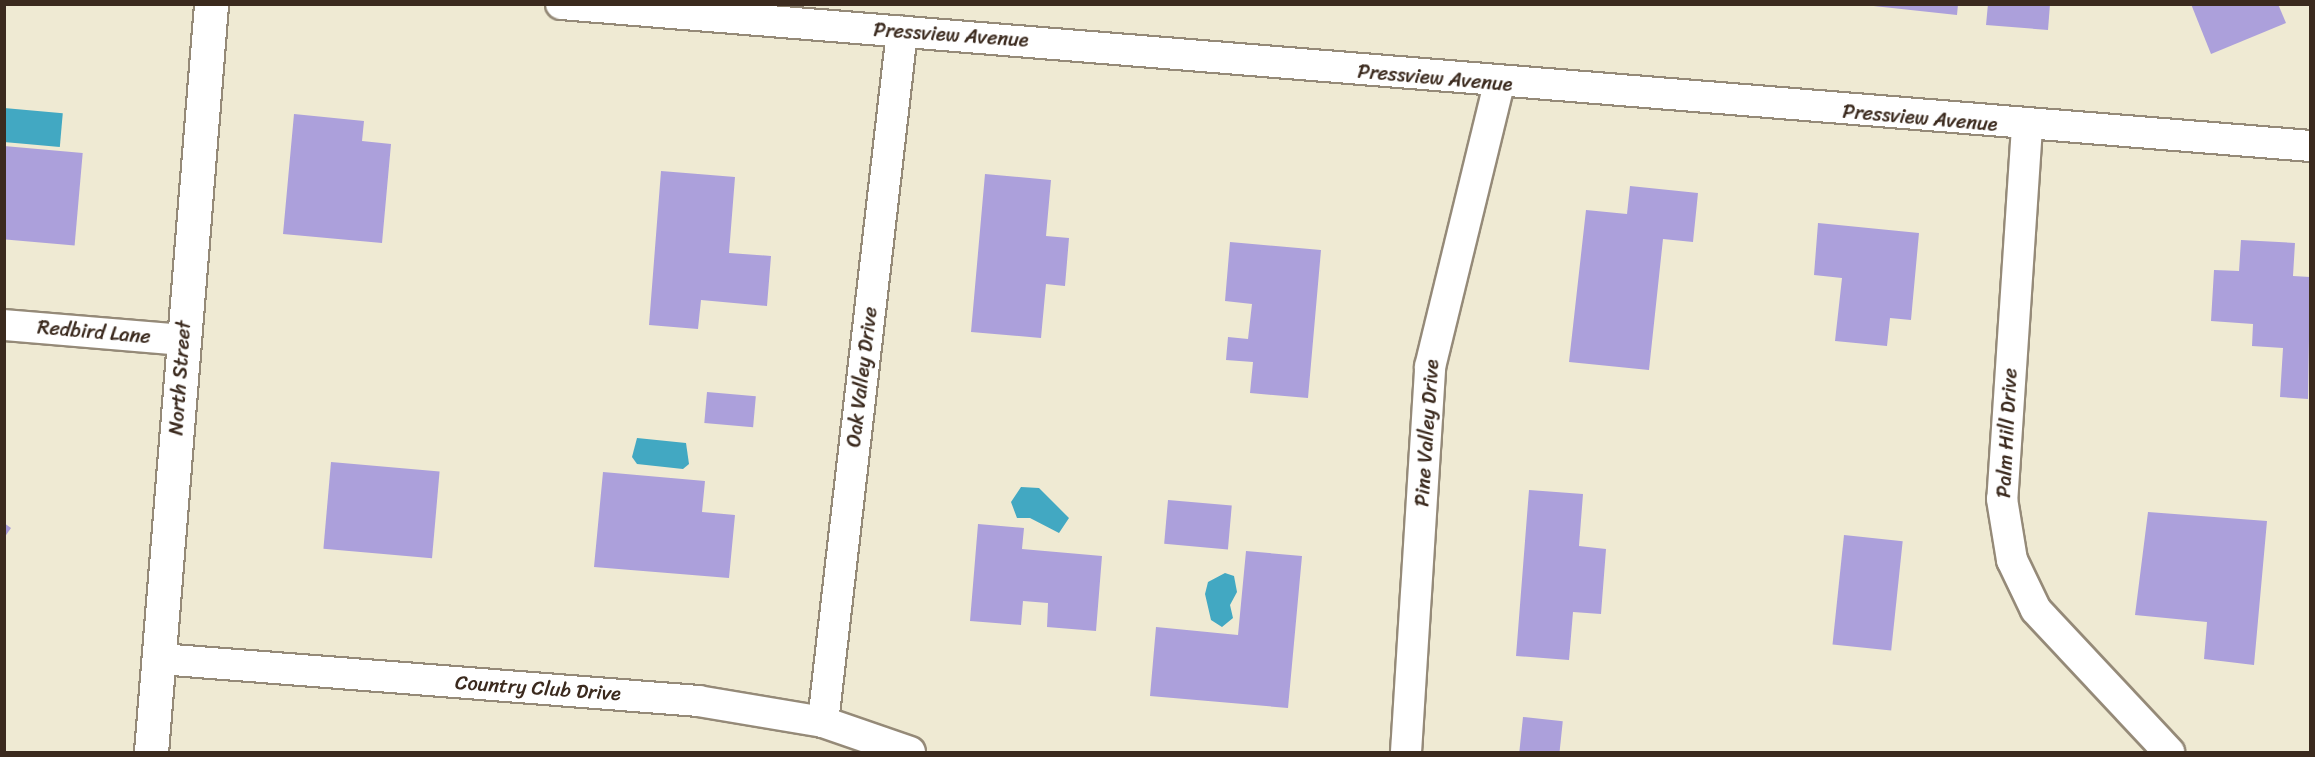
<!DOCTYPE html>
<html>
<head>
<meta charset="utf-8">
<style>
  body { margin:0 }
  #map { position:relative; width:2315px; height:757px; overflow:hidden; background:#efead3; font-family:Sriracha,sans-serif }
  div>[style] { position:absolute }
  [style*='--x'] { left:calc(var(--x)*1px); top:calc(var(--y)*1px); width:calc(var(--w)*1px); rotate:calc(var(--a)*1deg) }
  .water>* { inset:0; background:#42a8c2; transform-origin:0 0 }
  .building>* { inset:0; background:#aca0db; transform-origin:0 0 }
  .roads { filter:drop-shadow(2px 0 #958a78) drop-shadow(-2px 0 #958a78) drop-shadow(0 2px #958a78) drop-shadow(0 -2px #958a78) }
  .minor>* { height:30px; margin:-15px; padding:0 15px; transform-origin:15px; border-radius:15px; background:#fff }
  .tertiary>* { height:33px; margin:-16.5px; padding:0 16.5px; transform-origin:16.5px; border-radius:16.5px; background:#fff }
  span { translate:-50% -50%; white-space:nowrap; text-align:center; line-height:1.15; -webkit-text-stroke:4.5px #fff; paint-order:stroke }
  .street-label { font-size:20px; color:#3b2a1e }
  .frame { position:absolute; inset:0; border:6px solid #3b2a1e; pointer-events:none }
</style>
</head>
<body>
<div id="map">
  <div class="water">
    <div style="left:4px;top:108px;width:59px;height:34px;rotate:5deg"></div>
    <div style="clip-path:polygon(637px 438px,686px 443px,689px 464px,683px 469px,637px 464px,632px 457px)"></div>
    <div style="clip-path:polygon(1021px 487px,1039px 488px,1069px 518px,1059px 533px,1030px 518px,1017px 518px,1011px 502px)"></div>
    <div style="clip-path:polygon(1225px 573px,1234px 576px,1237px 592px,1230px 605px,1233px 618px,1222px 627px,1211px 620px,1205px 594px,1208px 582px)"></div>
  </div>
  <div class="building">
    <div style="clip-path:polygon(1855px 4px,1958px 4px,1957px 15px)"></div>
    <div style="clip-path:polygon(1988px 4px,2050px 4px,2048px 30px,1986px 25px)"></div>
    <div style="clip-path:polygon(2191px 4px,2278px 4px,2286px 23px,2211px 54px)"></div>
    <div style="clip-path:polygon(294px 114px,364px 121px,362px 141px,391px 144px,382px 243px,283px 234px)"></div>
    <div style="left:4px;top:146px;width:79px;height:93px;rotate:5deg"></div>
    <div style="clip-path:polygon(661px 171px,735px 177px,729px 253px,771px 256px,767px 306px,701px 300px,698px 329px,649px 325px)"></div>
    <div style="clip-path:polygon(985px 174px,1051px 180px,1046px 236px,1069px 238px,1065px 286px,1046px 284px,1041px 338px,971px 332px)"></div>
    <div style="clip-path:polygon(1630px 186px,1698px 193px,1693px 242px,1663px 239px,1649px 370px,1569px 362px,1586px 210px,1627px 214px)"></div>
    <div style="clip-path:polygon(1818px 223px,1919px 233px,1911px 320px,1890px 318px,1887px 346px,1835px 341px,1842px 278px,1814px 275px)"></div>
    <div style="clip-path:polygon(2241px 240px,2295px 243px,2293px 276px,2310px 277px,2308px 399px,2280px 397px,2283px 348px,2252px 346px,2253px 324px,2211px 321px,2214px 270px,2239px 271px)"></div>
    <div style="clip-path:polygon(1230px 242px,1321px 250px,1308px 398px,1250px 393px,1253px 362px,1226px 360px,1228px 337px,1248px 339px,1252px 304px,1225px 301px)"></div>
    <div style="left:707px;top:392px;width:49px;height:31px;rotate:5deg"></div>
    <div style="left:331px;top:462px;width:109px;height:87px;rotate:5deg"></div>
    <div style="clip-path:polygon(603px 472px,705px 481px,702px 512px,735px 515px,729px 578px,594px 567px)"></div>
    <div style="clip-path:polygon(1529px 490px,1583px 494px,1579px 546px,1606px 549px,1601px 614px,1573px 612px,1569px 660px,1516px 656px)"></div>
    <div style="left:1168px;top:500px;width:64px;height:44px;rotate:5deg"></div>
    <div style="clip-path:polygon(2148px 512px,2267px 521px,2254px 665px,2204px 659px,2207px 622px,2135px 615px)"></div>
    <div style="clip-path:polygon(4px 523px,11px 528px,4px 538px)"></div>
    <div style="clip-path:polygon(978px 524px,1024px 528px,1022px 549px,1102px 556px,1096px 631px,1047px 627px,1048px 603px,1023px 601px,1021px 625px,970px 621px)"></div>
    <div style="left:1844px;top:535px;width:59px;height:110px;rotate:6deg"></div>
    <div style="clip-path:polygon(1246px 551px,1302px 556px,1288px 708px,1150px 696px,1156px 627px,1238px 635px)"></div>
    <div style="left:1523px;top:717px;width:40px;height:35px;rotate:6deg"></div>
  </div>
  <div class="roads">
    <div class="minor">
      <div style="--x:561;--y:4;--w:1755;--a:4.64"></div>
      <div style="--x:2027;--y:127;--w:373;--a:93.8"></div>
      <div style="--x:2002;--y:499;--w:62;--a:80.7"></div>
      <div style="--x:2012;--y:560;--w:55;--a:64.4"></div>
      <div style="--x:2036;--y:610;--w:195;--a:46.9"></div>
      <div style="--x:4;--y:325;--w:180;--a:4.8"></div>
      <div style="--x:160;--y:659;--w:540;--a:4.46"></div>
      <div style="--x:698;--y:701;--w:127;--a:9.5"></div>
      <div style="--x:823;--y:722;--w:92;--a:19"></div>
      <div style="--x:823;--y:722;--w:695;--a:-83.47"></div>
      <div style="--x:1406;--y:752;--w:386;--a:-86.4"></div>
      <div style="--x:1430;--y:367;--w:291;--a:-76.3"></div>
    </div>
    <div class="tertiary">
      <div style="--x:151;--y:752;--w:750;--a:-85.41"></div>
    </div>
  </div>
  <div class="street-label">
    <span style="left:951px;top:35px;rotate:4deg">Pressview Avenue</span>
    <span style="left:1435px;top:78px;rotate:5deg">Pressview Avenue</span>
    <span style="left:1920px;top:118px;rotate:5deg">Pressview Avenue</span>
    <span style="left:94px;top:332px;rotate:5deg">Redbird Lane</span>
    <span style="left:862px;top:377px;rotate:-83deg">Oak Valley Drive</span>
    <span style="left:180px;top:378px;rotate:-86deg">North Street</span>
    <span style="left:1427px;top:433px;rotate:-86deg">Pine Valley Drive</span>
    <span style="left:2007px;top:433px;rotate:-87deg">Palm Hill Drive</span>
    <span style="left:538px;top:688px;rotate:4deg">Country Club Drive</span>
  </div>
  <div class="frame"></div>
</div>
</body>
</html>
